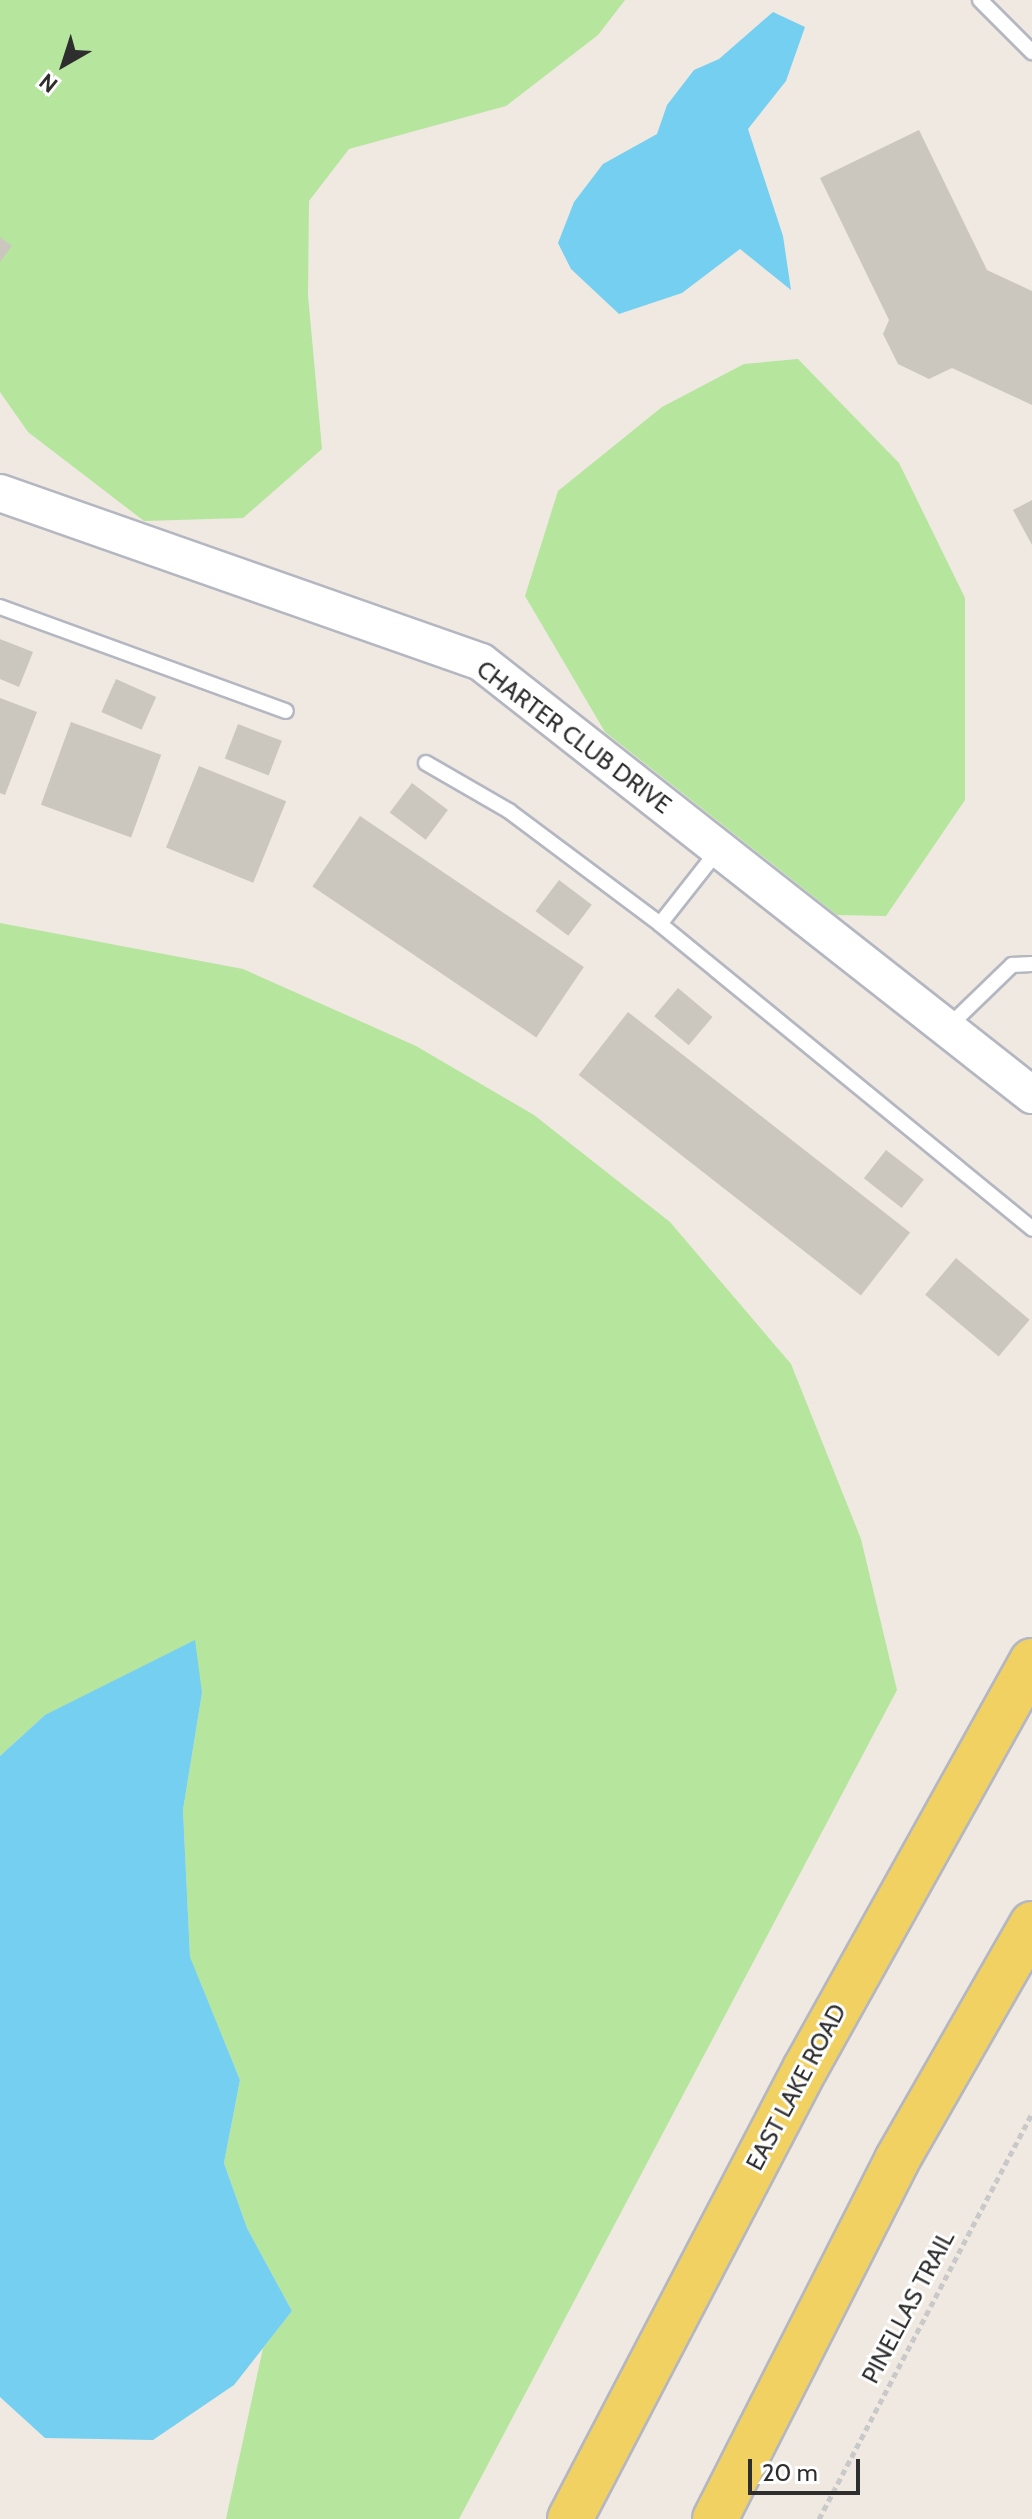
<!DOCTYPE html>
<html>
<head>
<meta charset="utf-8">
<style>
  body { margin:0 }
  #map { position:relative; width:1032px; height:2519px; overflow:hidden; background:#efe9e1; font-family:Cabin,sans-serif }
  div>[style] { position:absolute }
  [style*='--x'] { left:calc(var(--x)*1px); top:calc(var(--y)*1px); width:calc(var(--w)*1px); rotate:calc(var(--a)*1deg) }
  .green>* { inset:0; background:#b6e59e }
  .water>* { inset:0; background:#75cff0 }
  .building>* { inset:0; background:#cbc7bf; transform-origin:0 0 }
  .path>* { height:5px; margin-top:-2.5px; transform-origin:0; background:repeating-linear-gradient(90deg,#c9c9c9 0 6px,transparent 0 10px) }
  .roads { filter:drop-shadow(2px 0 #b4b7c1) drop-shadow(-2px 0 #b4b7c1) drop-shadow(0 2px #b4b7c1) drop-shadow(0 -2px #b4b7c1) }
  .service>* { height:14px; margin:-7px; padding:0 7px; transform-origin:7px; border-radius:7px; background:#fff }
  .tertiary>* { height:36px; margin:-18px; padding:0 18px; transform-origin:18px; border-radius:18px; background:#fff }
  .primary>* { height:44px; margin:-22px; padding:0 22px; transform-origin:22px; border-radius:22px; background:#f2d163 }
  span { translate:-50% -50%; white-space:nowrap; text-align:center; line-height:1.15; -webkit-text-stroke:6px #fff; paint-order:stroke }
  .street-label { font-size:24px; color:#2e2e2e }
  .north { position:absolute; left:24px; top:24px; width:80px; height:80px; -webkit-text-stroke:6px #fff; paint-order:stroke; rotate:219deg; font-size:22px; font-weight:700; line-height:32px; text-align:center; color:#2e2e2e }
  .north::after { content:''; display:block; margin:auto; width:28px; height:36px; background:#2e2e2e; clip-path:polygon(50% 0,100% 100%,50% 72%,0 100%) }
  .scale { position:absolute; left:748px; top:2459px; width:112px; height:36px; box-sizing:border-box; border:4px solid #2e2e2e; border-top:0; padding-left:10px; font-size:24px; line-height:28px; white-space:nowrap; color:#2e2e2e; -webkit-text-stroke:6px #fff; paint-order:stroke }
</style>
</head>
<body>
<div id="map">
  <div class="green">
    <div style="clip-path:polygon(0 0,625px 0,598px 35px,506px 106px,349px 149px,309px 201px,308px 295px,322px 449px,243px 518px,144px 521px,28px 432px,0 392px)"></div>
    <div style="clip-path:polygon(798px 359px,899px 463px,965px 598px,965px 800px,886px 916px,837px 915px,605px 732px,525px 596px,558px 491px,662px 407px,744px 364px)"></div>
    <div style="clip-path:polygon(0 923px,243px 969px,416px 1046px,534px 1115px,670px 1222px,791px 1364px,861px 1539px,897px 1690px,459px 2519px,226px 2519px,263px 2348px,292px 2311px,247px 2228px,224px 2163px,240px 2080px,190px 1958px,183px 1810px,202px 1693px,45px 1715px,0 1756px)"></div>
  </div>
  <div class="water">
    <div style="clip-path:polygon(773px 12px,805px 27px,786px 81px,748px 129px,783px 236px,791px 290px,740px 249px,682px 293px,619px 314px,571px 269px,558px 243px,574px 202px,603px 164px,657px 134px,667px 105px,694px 70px,719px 59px)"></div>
    <div style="clip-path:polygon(195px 1640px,202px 1693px,183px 1810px,190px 1957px,240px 2080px,224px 2163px,247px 2228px,292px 2311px,234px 2385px,153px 2440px,45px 2438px,0 2397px,0 1756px,45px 1715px)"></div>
  </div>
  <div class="building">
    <div style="clip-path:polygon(919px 130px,987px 270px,1032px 291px,1032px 405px,952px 368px,929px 379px,898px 364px,883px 334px,889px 320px,820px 178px)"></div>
    <div style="clip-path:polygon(0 237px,12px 246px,0 262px)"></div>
    <div style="clip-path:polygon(1032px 500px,1032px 545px,1013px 510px)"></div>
    <div style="clip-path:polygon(0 639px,33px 652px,19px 687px,0 679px)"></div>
    <div style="left:116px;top:679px;width:44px;height:36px;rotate:24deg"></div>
    <div style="clip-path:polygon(0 698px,37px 712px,5px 795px,0 793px)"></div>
    <div style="left:71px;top:722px;width:96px;height:88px;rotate:20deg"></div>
    <div style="left:238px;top:724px;width:47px;height:37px;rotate:21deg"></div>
    <div style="left:199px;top:766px;width:94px;height:88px;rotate:22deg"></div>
    <div style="left:412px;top:783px;width:45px;height:37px;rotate:37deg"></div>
    <div style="left:360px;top:816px;width:270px;height:85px;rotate:34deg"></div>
    <div style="left:559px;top:880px;width:41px;height:39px;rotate:37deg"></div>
    <div style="left:678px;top:988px;width:45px;height:37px;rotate:40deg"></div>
    <div style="left:628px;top:1012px;width:358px;height:80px;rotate:38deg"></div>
    <div style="left:886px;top:1150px;width:48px;height:36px;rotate:38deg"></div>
    <div style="left:956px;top:1258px;width:96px;height:48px;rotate:40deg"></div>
  </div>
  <div class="path">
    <div style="--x:819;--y:2519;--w:458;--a:-62.3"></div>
  </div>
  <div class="roads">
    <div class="service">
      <div style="--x:980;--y:0;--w:74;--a:45"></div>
      <div style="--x:0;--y:607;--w:304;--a:20"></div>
      <div style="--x:426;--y:763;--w:96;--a:30"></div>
      <div style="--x:509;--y:811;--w:189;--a:36.8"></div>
      <div style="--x:660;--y:924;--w:95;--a:-51.8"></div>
      <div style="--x:660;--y:924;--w:481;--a:39.3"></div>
      <div style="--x:947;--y:1028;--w:91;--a:-44.1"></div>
      <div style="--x:1012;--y:965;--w:20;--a:-3"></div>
    </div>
    <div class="tertiary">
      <div style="--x:0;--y:493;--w:510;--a:19.36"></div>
      <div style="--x:481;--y:662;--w:701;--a:38.16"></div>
    </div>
    <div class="primary">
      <div style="--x:570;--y:2519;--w:508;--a:-62.43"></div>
      <div style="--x:805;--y:2069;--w:467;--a:-60.9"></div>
      <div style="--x:715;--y:2519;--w:402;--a:-63.1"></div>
      <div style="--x:897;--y:2160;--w:272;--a:-60.2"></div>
    </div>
  </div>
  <div class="street-label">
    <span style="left:574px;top:737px;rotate:37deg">CHARTER CLUB DRIVE</span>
    <span style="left:796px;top:2087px;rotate:-62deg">EAST LAKE ROAD</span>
    <span style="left:908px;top:2307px;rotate:-62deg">PINELLAS TRAIL</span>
  </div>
  <div class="north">N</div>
  <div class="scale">20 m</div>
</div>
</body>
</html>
